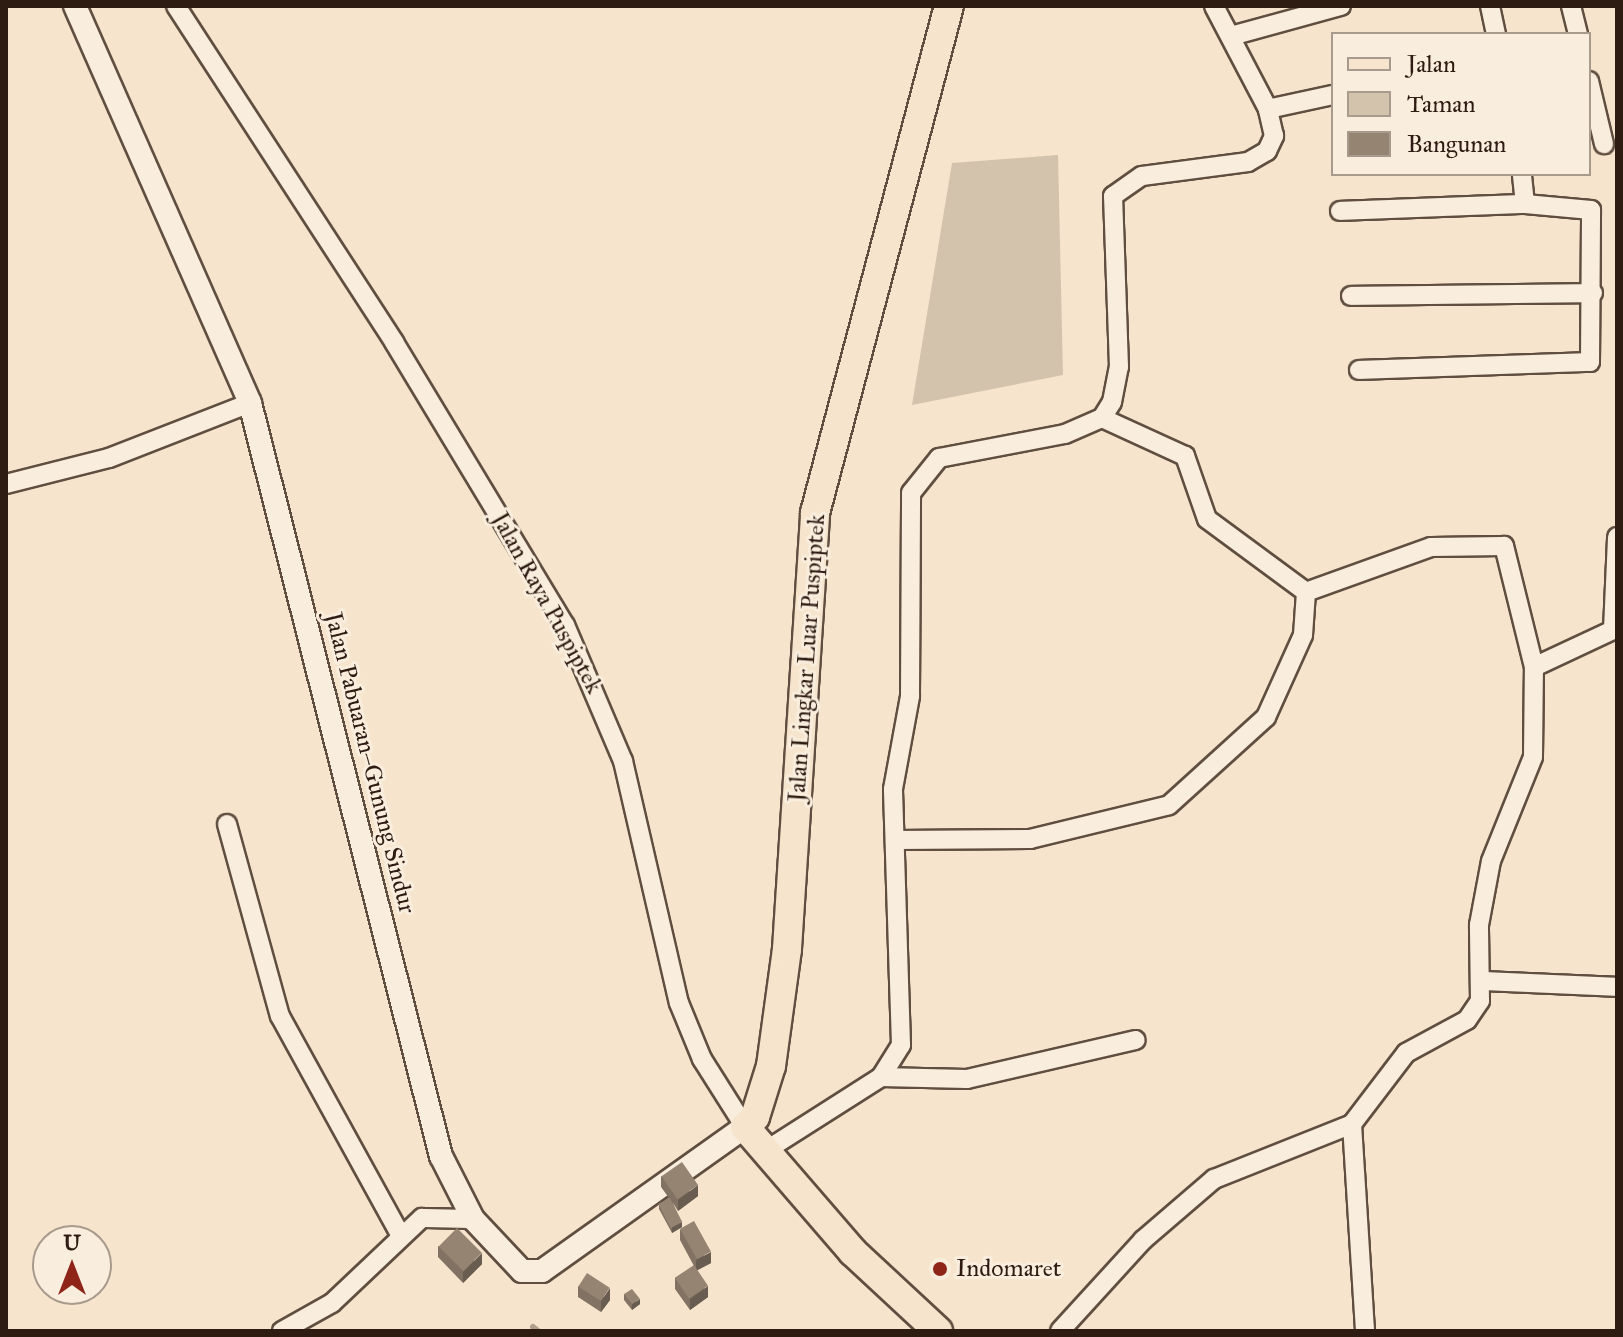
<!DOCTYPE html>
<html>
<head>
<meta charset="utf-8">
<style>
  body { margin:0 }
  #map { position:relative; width:1623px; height:1337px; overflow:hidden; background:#f6e5cc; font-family:"IM FELL Great Primer",serif }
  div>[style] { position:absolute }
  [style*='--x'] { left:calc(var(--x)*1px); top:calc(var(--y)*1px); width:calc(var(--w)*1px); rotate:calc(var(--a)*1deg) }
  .green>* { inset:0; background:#d4c3ac }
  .stream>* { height:6px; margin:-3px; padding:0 3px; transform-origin:3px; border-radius:3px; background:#b2a08d }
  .roads { filter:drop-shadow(2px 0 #604e40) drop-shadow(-2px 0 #604e40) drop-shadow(0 2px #604e40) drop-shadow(0 -2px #604e40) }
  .minor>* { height:18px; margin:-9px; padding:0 9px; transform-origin:9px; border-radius:9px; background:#f9eede }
  .tertiary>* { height:22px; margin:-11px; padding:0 11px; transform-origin:11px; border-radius:11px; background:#f9eede }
  .primary>* { height:28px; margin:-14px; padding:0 14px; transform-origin:14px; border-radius:14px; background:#f6e5cc }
  .wall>* { inset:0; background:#817263 }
  .shaded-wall>* { inset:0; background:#695c50 }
  .building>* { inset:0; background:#968473; transform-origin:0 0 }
  .dots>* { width:22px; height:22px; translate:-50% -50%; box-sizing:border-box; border:4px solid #f9eede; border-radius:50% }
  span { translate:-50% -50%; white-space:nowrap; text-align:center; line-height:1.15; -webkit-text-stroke:6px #f9eede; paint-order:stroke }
  .street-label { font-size:24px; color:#2e1b12 }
  .poi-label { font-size:24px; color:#2e1b12 }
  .left { translate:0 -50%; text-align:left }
  .frame { position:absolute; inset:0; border:8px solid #2e1b12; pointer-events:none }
  .legend { position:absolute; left:1331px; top:32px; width:260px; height:144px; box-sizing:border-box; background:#f9eede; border:2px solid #a89a8c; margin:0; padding:10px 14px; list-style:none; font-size:24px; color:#2e1b12 }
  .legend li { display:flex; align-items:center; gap:16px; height:40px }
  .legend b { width:40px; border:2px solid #a89a8c }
  .north { position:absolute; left:32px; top:1225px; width:80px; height:80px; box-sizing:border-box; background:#f9eede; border:2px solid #a89a8c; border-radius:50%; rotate:0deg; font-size:22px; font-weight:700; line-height:32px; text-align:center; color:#2e1b12 }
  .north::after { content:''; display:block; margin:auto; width:28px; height:36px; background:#8f2418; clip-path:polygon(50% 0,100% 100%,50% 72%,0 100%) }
</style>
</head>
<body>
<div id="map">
  <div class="green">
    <div style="clip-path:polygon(1058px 155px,1063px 375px,912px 405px,952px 163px)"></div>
  </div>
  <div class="stream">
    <div style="--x:533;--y:1327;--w:6;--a:39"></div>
  </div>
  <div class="roads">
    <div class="minor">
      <div style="--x:176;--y:6;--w:401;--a:57"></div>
      <div style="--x:394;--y:342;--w:331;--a:58.9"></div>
      <div style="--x:565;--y:625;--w:148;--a:66.9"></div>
      <div style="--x:623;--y:761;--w:248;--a:77"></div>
      <div style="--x:679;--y:1003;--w:61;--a:67.7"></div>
      <div style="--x:702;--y:1059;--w:80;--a:57.7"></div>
      <div style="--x:1490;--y:6;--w:29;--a:78"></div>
      <div style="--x:1571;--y:6;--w:29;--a:76"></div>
      <div style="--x:1231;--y:36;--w:114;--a:-15.3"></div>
      <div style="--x:1589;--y:81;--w:65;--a:76.6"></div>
      <div style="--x:1268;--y:109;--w:66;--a:-12.2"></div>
      <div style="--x:1340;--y:211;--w:185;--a:-2.2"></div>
      <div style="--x:1351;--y:296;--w:242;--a:-0.7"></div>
      <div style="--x:1359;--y:370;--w:231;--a:-2"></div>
      <div style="--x:1590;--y:362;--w:152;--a:-89.6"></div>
      <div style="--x:1591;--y:210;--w:66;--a:-174.8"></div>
      <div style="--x:1525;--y:204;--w:30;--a:-96"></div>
      <div style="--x:6;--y:484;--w:106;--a:-14.2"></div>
      <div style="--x:109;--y:458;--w:151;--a:-21.3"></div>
      <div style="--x:1534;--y:667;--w:87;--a:-25.1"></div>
      <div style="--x:1613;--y:630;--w:93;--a:-87.5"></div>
      <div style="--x:227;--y:824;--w:199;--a:74.6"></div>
      <div style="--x:280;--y:1016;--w:251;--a:61.2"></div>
      <div style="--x:896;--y:840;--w:134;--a:-0.4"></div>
      <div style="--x:1030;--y:839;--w:143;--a:-13.7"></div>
      <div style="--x:1169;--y:805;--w:131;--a:-42.2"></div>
      <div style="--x:1266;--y:717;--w:90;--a:-65.7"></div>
      <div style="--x:1303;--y:635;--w:43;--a:-86"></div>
      <div style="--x:1481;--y:981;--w:136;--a:2.5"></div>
      <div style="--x:881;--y:1077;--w:86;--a:1.3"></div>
      <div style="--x:967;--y:1079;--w:173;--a:-13"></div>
      <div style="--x:1352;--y:1124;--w:207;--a:86.4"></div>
      <div style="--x:765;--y:1151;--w:138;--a:-32.5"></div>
      <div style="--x:881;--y:1077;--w:38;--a:-58"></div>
      <div style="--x:901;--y:1045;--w:256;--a:-91.8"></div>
      <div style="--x:893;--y:789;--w:95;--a:-79.6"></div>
      <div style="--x:910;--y:696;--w:203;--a:-89.7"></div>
      <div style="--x:911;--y:493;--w:45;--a:-51.3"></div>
      <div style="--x:939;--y:458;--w:128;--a:-10.8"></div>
      <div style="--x:1065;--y:434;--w:40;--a:-23.4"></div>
      <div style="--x:1102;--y:418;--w:19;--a:-58"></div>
      <div style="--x:1112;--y:402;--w:36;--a:-79"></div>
      <div style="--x:1119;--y:367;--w:171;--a:-92"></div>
      <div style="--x:1113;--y:196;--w:35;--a:-35"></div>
      <div style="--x:1142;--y:176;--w:107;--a:-7.5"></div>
      <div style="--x:1248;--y:162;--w:22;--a:-30"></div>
      <div style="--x:1267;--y:151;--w:17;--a:-65"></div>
      <div style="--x:1274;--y:136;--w:28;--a:-103"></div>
      <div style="--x:1268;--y:109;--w:116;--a:-117.7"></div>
      <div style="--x:282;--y:1331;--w:57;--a:-29.2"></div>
      <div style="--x:332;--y:1303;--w:124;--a:-43.4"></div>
      <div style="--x:422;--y:1218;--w:51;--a:1.1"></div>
      <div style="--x:1060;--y:1331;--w:123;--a:-47.6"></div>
      <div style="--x:1143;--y:1240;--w:94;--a:-40.7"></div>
      <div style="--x:1214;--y:1179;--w:149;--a:-21.7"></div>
      <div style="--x:1352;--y:1124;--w:89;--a:-52.7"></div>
      <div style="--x:1406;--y:1053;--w:69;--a:-28.4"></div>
      <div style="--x:1467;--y:1020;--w:23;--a:-56"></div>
      <div style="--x:1480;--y:1001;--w:76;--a:-90.8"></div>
      <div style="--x:1479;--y:925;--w:65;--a:-79.4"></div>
      <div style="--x:1491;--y:861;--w:112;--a:-68"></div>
      <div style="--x:1533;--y:757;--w:90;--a:-89.4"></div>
      <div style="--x:1534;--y:667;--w:125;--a:-103.9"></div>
      <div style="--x:1504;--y:546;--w:73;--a:179.2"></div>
      <div style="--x:1431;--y:547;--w:133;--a:160.2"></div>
      <div style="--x:1306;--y:592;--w:123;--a:-143.6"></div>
      <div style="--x:1207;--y:519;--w:67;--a:-109.2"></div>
      <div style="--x:1185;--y:456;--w:91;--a:-155.4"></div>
    </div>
    <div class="tertiary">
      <div style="--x:75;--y:6;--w:434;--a:66.2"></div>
      <div style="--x:250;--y:403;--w:777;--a:75.77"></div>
      <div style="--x:441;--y:1156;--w:71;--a:63.1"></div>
      <div style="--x:473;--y:1219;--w:71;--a:46.7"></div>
      <div style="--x:522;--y:1271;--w:20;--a:0"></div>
      <div style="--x:542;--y:1271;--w:249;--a:-35.4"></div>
    </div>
    <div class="primary">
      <div style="--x:938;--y:1331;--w:116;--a:-137.1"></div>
      <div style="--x:853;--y:1252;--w:165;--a:-130.8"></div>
      <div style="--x:745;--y:1127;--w:14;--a:-45"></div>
      <div style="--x:755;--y:1117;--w:53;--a:-72.6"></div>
      <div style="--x:771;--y:1066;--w:118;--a:-82.2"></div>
      <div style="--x:787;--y:949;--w:437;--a:-86.3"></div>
      <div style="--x:815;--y:513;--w:524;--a:-75.2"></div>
    </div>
  </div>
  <div class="wall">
    <div style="clip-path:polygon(661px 1176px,698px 1196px,678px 1211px,673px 1203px,682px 1227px,672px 1233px,659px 1209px,659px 1204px,669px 1198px,661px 1187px)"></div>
    <div style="clip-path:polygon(680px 1229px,711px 1263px,697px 1270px,708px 1297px,690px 1310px,675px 1289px,675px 1278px,694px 1266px,680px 1240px)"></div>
    <div style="clip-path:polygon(438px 1246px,482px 1264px,463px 1283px,438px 1257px)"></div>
    <div style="clip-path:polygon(578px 1286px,610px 1300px,601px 1312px,578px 1297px)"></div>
    <div style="clip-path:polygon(624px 1294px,640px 1304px,632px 1310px,624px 1300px)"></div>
  </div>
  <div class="shaded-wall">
    <div style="clip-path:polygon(698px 1185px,698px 1196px,678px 1211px,678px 1200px)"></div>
    <div style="clip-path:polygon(682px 1222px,682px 1227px,672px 1233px,672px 1227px)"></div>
    <div style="clip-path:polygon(711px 1252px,711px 1263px,696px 1271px,696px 1260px)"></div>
    <div style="clip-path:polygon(482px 1253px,482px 1264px,463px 1283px,463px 1272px)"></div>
    <div style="clip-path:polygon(708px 1286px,708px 1297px,690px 1310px,690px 1299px)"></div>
    <div style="clip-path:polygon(610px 1288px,610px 1300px,601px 1312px,601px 1301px)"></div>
    <div style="clip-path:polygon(640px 1299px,640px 1304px,632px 1310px,632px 1304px)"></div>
  </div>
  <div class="building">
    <div style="left:682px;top:1162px;width:28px;height:25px;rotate:55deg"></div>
    <div style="left:670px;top:1198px;width:27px;height:13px;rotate:63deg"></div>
    <div style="left:694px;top:1221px;width:35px;height:16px;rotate:61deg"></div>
    <div style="left:457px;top:1228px;width:35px;height:26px;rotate:45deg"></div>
    <div style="left:694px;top:1265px;width:25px;height:23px;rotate:56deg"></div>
    <div style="left:587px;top:1273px;width:27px;height:16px;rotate:33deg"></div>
    <div style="clip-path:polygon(632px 1289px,640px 1299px,632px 1304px,624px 1294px)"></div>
  </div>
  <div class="dots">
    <div style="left:940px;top:1269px;background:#8f2418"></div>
  </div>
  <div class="street-label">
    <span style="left:547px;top:603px;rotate:61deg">Jalan Raya Puspiptek</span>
    <span style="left:807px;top:658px;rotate:-86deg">Jalan Lingkar Luar Puspiptek</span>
    <span style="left:370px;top:763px;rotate:76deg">Jalan Pabuaran–Gunung Sindur</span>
  </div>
  <div class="poi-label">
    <span class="left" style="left:956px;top:1269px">Indomaret</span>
  </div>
  <div class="frame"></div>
  <ul class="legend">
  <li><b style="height:10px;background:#f6e5cc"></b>Jalan</li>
  <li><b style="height:22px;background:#d4c3ac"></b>Taman</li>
  <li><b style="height:22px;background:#968473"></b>Bangunan</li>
  </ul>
  <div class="north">U</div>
</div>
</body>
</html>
